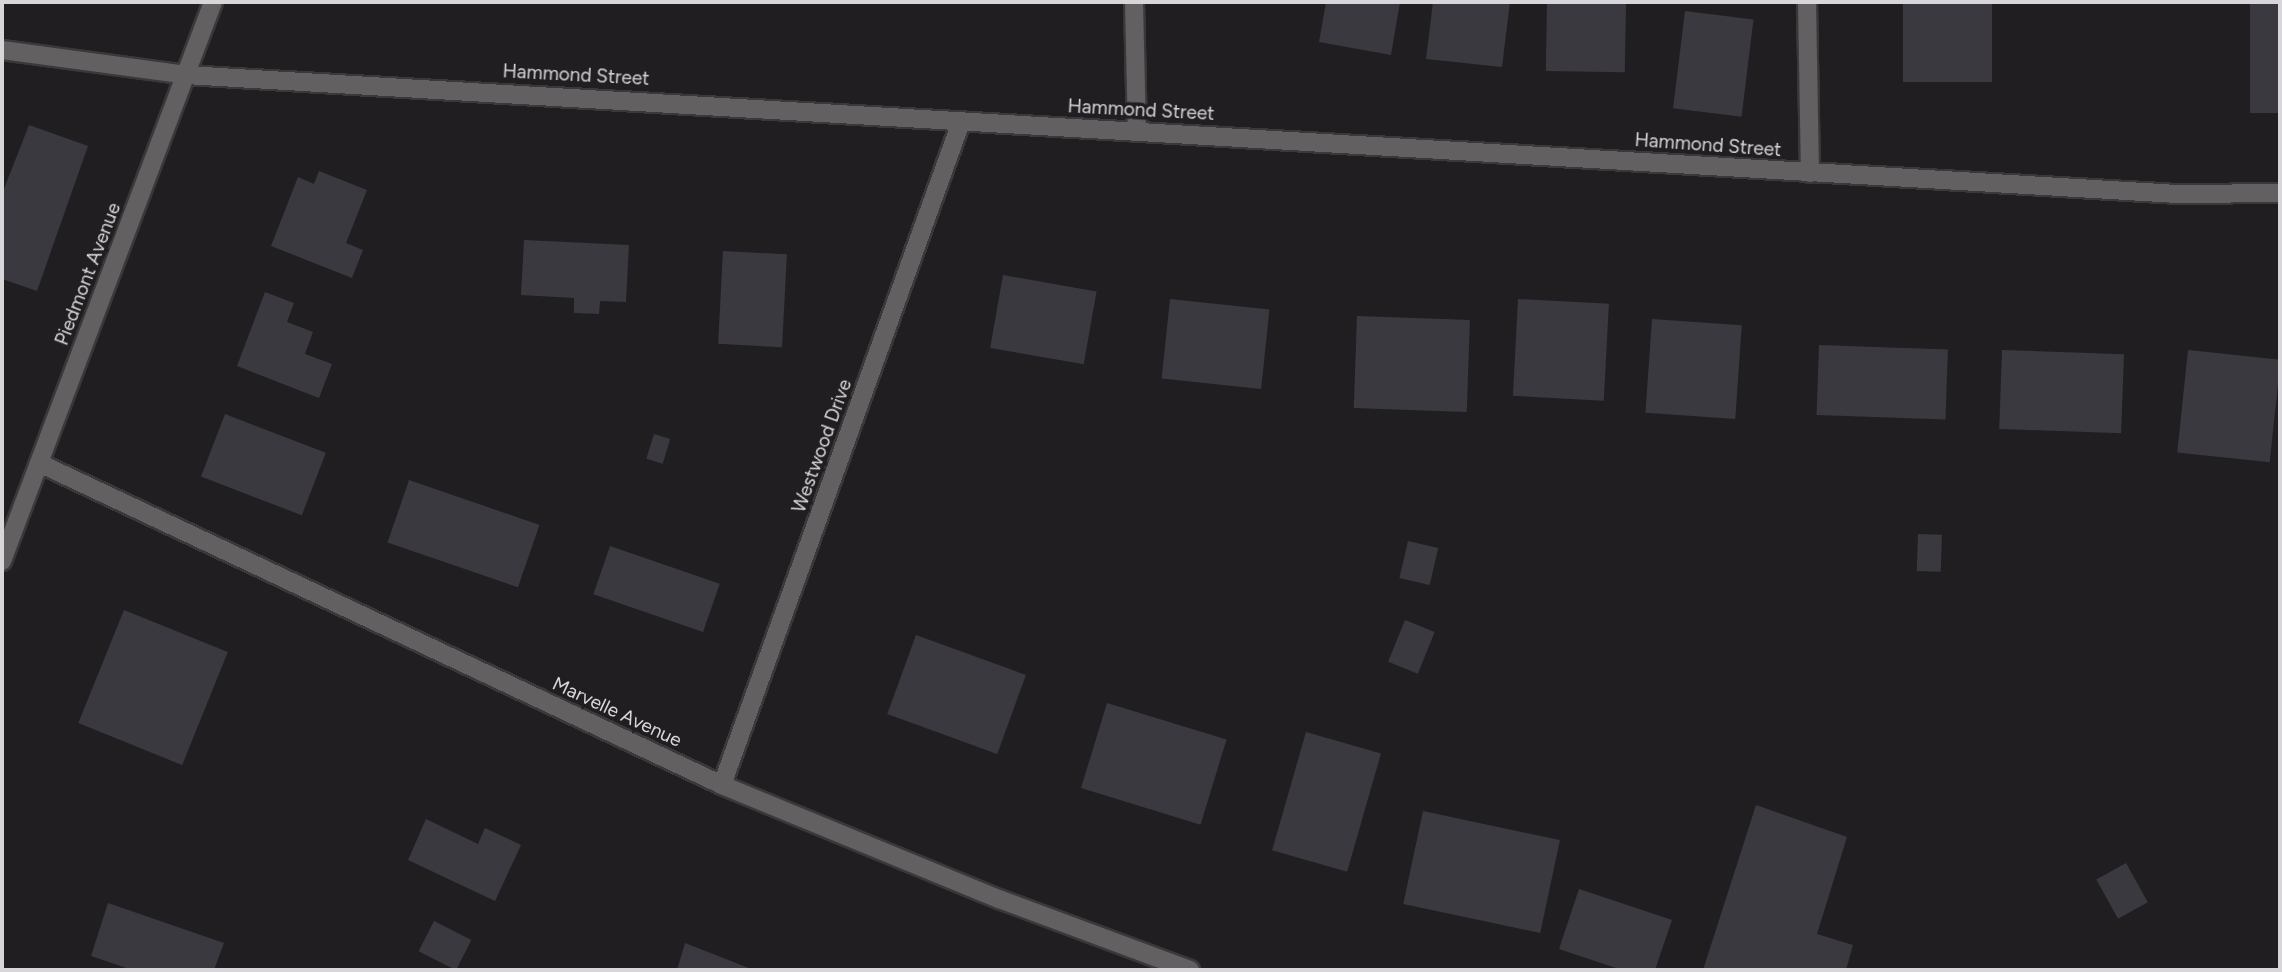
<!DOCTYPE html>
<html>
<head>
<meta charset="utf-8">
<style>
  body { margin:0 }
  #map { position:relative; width:2282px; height:972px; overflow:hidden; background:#211e22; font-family:Figtree,sans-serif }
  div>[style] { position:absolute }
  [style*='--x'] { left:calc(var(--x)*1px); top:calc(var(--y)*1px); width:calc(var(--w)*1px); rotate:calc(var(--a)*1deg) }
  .building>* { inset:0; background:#3a393f; transform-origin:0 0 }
  .roads { filter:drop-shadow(2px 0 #3b383c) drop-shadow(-2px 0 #3b383c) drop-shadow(0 2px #3b383c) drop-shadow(0 -2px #3b383c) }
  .minor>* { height:18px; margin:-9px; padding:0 9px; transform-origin:9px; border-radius:9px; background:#636061 }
  .tertiary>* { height:18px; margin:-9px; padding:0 9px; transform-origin:9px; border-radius:9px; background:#636061 }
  span { translate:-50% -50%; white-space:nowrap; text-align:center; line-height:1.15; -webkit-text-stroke:7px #211e22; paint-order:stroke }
  .street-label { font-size:19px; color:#d8d6d9 }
  .frame { position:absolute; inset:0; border:4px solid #d8d6d9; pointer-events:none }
</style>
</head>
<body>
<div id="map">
  <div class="building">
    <div style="clip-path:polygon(1326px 2px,1400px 2px,1391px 55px,1319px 42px)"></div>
    <div style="clip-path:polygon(1433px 2px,1510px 2px,1502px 67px,1426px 59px)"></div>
    <div style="left:1547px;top:2px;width:79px;height:69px;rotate:1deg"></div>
    <div style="left:1903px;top:2px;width:89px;height:80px"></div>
    <div style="left:2250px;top:2px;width:30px;height:111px"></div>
    <div style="left:1685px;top:11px;width:69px;height:98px;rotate:7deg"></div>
    <div style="clip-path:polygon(29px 125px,88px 146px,37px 291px,2px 279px,2px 194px)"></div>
    <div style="clip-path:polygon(319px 171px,367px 190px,346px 243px,363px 250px,352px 278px,271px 246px,298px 177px,314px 184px)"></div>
    <div style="clip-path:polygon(524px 240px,629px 245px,626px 302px,600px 301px,599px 314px,574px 313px,574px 298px,521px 295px)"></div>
    <div style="left:723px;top:251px;width:64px;height:93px;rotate:3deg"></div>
    <div style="left:1003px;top:275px;width:95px;height:74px;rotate:10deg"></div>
    <div style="clip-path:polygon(265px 292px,294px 303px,287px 322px,313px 332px,305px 354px,332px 364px,319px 398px,237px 366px)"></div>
    <div style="left:1170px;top:299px;width:100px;height:80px;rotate:6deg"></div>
    <div style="left:1518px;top:299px;width:91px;height:97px;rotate:3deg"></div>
    <div style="left:1357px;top:316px;width:113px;height:92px;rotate:2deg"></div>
    <div style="left:1652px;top:319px;width:90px;height:94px;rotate:4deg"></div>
    <div style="left:1819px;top:345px;width:129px;height:70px;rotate:2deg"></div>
    <div style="left:2002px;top:350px;width:122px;height:79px;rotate:2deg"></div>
    <div style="left:2188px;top:350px;width:93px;height:103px;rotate:6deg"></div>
    <div style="left:225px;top:414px;width:108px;height:67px;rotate:21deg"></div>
    <div style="left:654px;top:434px;width:17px;height:26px;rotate:17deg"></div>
    <div style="left:409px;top:480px;width:138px;height:66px;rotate:19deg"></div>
    <div style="left:1918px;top:534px;width:24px;height:37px;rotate:2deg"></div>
    <div style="left:1408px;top:541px;width:31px;height:38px;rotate:13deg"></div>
    <div style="left:610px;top:546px;width:116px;height:51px;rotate:19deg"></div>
    <div style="left:124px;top:610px;width:112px;height:122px;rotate:22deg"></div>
    <div style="left:1405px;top:620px;width:32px;height:45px;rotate:22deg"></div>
    <div style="left:916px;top:635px;width:117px;height:84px;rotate:20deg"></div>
    <div style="left:1107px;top:703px;width:125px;height:89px;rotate:17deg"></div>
    <div style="left:1306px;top:732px;width:78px;height:123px;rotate:16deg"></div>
    <div style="clip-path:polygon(1756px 805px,1847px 837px,1817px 934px,1853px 945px,1846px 970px,1703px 970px)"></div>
    <div style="left:1423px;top:811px;width:140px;height:95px;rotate:12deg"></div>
    <div style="clip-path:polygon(426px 819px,478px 844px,485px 828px,521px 845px,495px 901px,408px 860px)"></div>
    <div style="left:2126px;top:863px;width:45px;height:34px;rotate:61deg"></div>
    <div style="clip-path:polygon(1579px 889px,1672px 920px,1655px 970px,1622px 970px,1559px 949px)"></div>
    <div style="clip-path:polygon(108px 903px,224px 943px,214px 970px,132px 970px,91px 956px)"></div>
    <div style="left:434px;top:921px;width:42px;height:34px;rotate:27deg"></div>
    <div style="clip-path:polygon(685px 943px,754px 970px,677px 970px)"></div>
  </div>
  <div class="roads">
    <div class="minor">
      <div style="--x:1134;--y:2;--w:128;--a:88.7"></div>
      <div style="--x:1807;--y:2;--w:171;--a:89"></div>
      <div style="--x:39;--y:463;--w:755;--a:25.24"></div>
      <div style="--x:722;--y:785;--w:300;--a:22.4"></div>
      <div style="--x:999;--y:899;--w:204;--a:20.4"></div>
      <div style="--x:2;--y:561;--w:597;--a:-69.32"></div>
      <div style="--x:722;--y:785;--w:705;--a:-70.18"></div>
    </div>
    <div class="tertiary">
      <div style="--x:2;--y:50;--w:186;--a:7.7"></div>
      <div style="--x:186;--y:75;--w:1993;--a:3.42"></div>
      <div style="--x:2175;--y:194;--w:105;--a:-0.5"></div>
    </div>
  </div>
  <div class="street-label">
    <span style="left:576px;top:75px;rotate:3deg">Hammond Street</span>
    <span style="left:1141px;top:110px;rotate:3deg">Hammond Street</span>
    <span style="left:1708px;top:145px;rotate:4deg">Hammond Street</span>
    <span style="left:88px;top:274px;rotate:-69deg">Piedmont Avenue</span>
    <span style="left:822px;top:446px;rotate:-70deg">Westwood Drive</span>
    <span style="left:617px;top:712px;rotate:25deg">Marvelle Avenue</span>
  </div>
  <div class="frame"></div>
</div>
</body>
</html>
